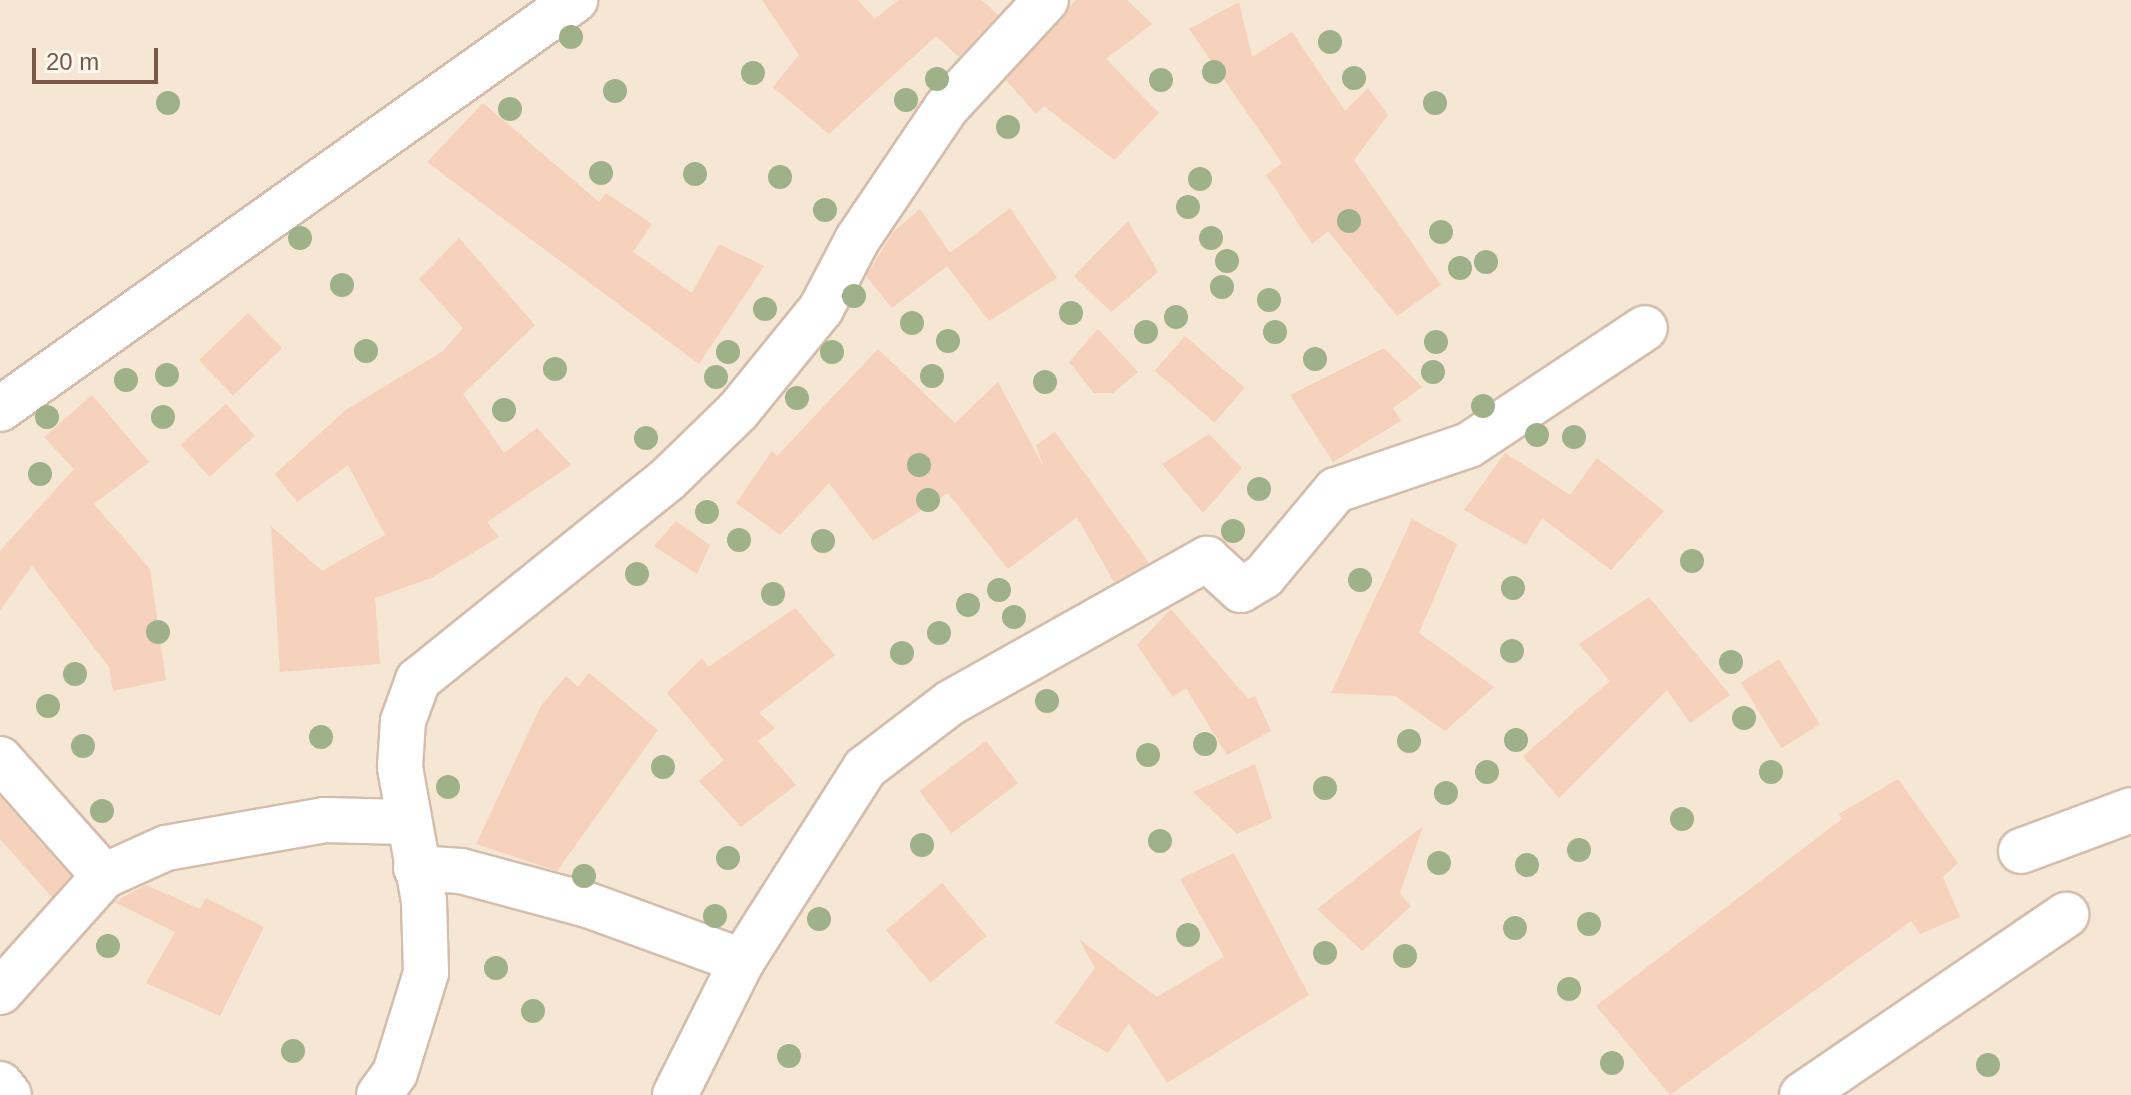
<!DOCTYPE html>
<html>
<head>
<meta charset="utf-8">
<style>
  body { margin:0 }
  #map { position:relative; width:2131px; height:1095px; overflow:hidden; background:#fef4e6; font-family:Helvetica,sans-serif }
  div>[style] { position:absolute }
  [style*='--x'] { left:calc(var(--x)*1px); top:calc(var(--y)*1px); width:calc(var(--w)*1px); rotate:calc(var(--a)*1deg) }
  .residential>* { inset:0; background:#f6e6d4; transform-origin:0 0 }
  .building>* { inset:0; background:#f6d1bc; transform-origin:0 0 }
  .roads { filter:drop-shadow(2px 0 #d4bdad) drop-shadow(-2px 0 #d4bdad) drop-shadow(0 2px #d4bdad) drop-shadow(0 -2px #d4bdad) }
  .minor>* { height:44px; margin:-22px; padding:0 22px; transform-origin:22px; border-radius:22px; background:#fff }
  .trees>* { width:24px; height:24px; margin:-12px; border-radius:50%; background:#9fb188 }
  span { translate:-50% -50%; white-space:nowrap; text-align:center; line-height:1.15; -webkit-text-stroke:7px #fff8ee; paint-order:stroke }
  .scale { position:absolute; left:32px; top:48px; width:126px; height:36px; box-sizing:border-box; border:4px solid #7a5848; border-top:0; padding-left:10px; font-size:24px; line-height:28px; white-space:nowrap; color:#7a5848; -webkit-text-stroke:6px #fff8ee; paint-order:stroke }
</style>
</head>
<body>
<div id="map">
  <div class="residential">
    <div style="left:0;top:0;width:2131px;height:1095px"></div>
  </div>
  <div class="building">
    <div style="clip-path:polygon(762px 0,858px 0,875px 19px,898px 0,982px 0,998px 15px,959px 57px,936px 36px,829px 134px,773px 87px,799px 55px)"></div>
    <div style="clip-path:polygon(1076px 0,1127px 0,1152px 24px,1106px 59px,1159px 113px,1114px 160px,1044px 106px,1036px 114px,1006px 80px)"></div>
    <div style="clip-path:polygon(1239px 2px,1252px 57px,1292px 32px,1345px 111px,1368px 88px,1388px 115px,1354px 160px,1441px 285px,1397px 316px,1328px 231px,1312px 244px,1266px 175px,1282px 163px,1189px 29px)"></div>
    <div style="clip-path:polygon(483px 103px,599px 202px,606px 193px,652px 224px,633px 252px,692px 293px,719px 244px,764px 266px,699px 364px,427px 162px)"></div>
    <div style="clip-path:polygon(1010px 208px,1057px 278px,989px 321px,947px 266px,892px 308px,866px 276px,893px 232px,920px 209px,950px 253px)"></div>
    <div style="clip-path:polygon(1128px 221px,1158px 272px,1111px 312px,1074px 276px)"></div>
    <div style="clip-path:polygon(459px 238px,535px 325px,463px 394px,504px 453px,537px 428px,571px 465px,487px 522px,499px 537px,431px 578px,375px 598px,380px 664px,280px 672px,271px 526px,322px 571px,385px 535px,348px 465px,297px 502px,275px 474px,346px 410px,443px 351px,463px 328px,419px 279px)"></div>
    <div style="left:248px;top:313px;width:49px;height:68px;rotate:46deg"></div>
    <div style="clip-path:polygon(1098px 329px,1138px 372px,1113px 393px,1094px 393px,1069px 362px)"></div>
    <div style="left:1185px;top:336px;width:79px;height:46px;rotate:41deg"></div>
    <div style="clip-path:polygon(1384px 348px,1422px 387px,1393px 408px,1401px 421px,1333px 462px,1290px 395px)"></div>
    <div style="clip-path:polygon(878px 349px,955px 423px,998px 382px,1044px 468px,1036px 445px,1055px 432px,1149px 563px,1114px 582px,1077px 517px,1008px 569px,948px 493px,873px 541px,829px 483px,780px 535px,736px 503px,772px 451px,777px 456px)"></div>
    <div style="clip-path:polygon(92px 395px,149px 462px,94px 504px,150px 569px,166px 680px,113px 691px,109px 667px,32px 566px,0 610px,0 551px,74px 469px,44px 437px)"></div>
    <div style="left:226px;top:404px;width:43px;height:61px;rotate:48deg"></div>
    <div style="clip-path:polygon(1209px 434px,1242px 468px,1203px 513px,1162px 464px)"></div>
    <div style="clip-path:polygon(1505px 453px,1570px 495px,1597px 458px,1664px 511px,1611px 570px,1542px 518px,1526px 545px,1464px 510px)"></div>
    <div style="clip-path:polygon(1412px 519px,1457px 544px,1419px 633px,1494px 687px,1445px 731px,1395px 696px,1331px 693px)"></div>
    <div style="clip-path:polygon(676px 521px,710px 545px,697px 574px,654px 546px)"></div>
    <div style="clip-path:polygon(1649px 597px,1730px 695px,1690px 723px,1667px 690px,1559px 798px,1523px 756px,1610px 681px,1579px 644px)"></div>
    <div style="clip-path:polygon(795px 608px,835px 655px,759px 713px,775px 728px,758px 741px,796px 785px,741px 827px,699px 781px,724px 760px,667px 693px,702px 658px,708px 667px)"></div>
    <div style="clip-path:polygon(1171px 609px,1248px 699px,1255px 696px,1271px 731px,1227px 755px,1186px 688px,1173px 697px,1137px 645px)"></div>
    <div style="left:1779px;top:659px;width:77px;height:45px;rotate:58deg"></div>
    <div style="clip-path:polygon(589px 673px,658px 730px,557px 871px,476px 844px,541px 706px,566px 676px,578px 687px)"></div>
    <div style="left:986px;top:741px;width:53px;height:83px;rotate:53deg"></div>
    <div style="clip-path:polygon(1255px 764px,1272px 818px,1237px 834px,1193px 792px)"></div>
    <div style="clip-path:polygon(1898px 779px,1958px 863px,1943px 877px,1960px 917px,1920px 934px,1911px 921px,1670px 1095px,1596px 1006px,1842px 819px,1839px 814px)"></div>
    <div style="clip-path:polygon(0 797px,70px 876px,52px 897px,0 839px)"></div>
    <div style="clip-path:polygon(1423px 826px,1400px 893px,1411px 906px,1362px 951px,1317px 909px)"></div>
    <div style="clip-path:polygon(1234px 853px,1309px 995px,1167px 1083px,1129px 1023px,1108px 1053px,1055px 1023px,1095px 968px,1079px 939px,1157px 997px,1224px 957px,1180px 879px)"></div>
    <div style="left:942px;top:883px;width:69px;height:73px;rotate:50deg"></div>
    <div style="clip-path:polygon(146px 885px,200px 909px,206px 898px,264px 927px,220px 1016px,146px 983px,175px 932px,114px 902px)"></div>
  </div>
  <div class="roads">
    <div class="minor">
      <div style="--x:0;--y:409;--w:706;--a:-35.42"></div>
      <div style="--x:0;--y:759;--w:157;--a:48.4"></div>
      <div style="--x:2021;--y:851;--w:117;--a:-20.4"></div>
      <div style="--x:416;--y:868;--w:45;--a:3.8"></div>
      <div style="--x:461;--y:871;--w:131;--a:15"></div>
      <div style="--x:588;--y:905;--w:164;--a:20"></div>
      <div style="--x:742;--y:961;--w:150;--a:116.6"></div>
      <div style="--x:742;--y:961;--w:229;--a:-57.5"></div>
      <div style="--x:865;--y:768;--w:107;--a:-37.4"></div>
      <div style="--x:950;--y:703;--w:295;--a:-29.3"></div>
      <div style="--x:1207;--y:559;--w:46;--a:42.4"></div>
      <div style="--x:1241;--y:590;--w:27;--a:-31"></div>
      <div style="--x:1264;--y:576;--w:112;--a:-50.1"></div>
      <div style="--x:1336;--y:490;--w:140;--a:-18.7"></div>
      <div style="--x:1469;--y:445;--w:211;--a:-33.6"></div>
      <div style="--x:0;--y:992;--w:156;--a:-48.1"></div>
      <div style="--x:104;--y:876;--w:68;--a:-24.3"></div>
      <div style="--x:166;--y:848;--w:160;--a:-10"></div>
      <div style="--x:324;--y:820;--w:81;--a:1.4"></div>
      <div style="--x:0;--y:1084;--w:14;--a:51"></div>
      <div style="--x:379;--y:1095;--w:27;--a:-54"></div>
      <div style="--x:395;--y:1073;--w:105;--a:-72.8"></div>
      <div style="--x:426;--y:973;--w:72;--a:-91.6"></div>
      <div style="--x:424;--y:901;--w:136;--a:-100.2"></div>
      <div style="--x:400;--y:767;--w:46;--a:-86.3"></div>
      <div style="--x:403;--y:721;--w:44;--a:-69.9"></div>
      <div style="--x:418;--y:680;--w:319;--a:-38.8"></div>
      <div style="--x:667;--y:480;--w:99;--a:-44.2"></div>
      <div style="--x:738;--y:411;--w:132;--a:-50.9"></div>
      <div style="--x:821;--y:309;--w:78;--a:-62.4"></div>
      <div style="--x:857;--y:240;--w:159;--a:-56"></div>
      <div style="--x:946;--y:108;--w:147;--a:-47.2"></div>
      <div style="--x:1802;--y:1095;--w:320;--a:-34.3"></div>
    </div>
  </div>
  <div class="trees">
    <div style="left:571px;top:37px"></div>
    <div style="left:1330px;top:42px"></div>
    <div style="left:1214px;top:72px"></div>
    <div style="left:753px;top:73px"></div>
    <div style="left:1354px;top:78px"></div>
    <div style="left:937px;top:79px"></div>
    <div style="left:1161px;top:80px"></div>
    <div style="left:615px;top:91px"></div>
    <div style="left:906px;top:100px"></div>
    <div style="left:168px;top:103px"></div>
    <div style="left:1435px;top:103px"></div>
    <div style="left:510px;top:109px"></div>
    <div style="left:1008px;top:127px"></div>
    <div style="left:601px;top:173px"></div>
    <div style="left:695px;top:174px"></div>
    <div style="left:780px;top:177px"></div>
    <div style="left:1200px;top:179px"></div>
    <div style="left:1188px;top:207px"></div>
    <div style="left:825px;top:210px"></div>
    <div style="left:1349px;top:221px"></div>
    <div style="left:1441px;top:232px"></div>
    <div style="left:300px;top:238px"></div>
    <div style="left:1211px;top:238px"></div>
    <div style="left:1227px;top:261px"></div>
    <div style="left:1486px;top:262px"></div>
    <div style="left:1460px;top:268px"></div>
    <div style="left:342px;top:285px"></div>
    <div style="left:1222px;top:287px"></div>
    <div style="left:854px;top:296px"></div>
    <div style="left:1269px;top:300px"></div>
    <div style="left:765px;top:309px"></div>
    <div style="left:1071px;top:313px"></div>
    <div style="left:1176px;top:317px"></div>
    <div style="left:912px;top:323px"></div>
    <div style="left:1146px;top:332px"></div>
    <div style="left:1275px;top:332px"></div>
    <div style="left:948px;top:341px"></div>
    <div style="left:1436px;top:342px"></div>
    <div style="left:366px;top:351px"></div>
    <div style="left:728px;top:352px"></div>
    <div style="left:832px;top:352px"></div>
    <div style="left:1315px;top:359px"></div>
    <div style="left:555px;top:369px"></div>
    <div style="left:1433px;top:372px"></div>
    <div style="left:167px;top:375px"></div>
    <div style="left:932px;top:376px"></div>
    <div style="left:716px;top:377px"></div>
    <div style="left:126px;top:380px"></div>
    <div style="left:1045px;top:382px"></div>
    <div style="left:797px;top:398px"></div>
    <div style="left:1483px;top:406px"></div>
    <div style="left:504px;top:410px"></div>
    <div style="left:47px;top:417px"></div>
    <div style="left:163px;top:417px"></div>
    <div style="left:1537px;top:435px"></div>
    <div style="left:1574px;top:437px"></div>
    <div style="left:646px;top:438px"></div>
    <div style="left:919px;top:465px"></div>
    <div style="left:40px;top:474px"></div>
    <div style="left:1259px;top:489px"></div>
    <div style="left:928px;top:500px"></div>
    <div style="left:707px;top:512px"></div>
    <div style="left:1233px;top:531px"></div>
    <div style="left:739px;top:540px"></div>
    <div style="left:823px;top:541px"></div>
    <div style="left:1692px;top:561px"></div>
    <div style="left:637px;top:574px"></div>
    <div style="left:1360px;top:580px"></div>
    <div style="left:1513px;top:588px"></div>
    <div style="left:999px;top:590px"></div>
    <div style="left:773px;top:594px"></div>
    <div style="left:968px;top:605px"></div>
    <div style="left:1014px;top:617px"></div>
    <div style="left:158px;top:632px"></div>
    <div style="left:939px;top:633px"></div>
    <div style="left:1512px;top:651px"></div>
    <div style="left:902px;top:653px"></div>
    <div style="left:1731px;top:662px"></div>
    <div style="left:75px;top:674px"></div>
    <div style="left:1047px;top:701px"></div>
    <div style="left:48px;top:706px"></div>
    <div style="left:1744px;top:718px"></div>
    <div style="left:321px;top:737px"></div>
    <div style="left:1516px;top:740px"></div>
    <div style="left:1409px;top:741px"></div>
    <div style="left:1205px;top:744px"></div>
    <div style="left:83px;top:746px"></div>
    <div style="left:1148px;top:755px"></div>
    <div style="left:663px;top:767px"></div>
    <div style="left:1487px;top:772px"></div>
    <div style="left:1771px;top:772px"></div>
    <div style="left:448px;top:787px"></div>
    <div style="left:1325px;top:788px"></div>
    <div style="left:1446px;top:793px"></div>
    <div style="left:102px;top:811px"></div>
    <div style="left:1682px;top:819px"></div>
    <div style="left:1160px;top:841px"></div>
    <div style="left:922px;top:845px"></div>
    <div style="left:1579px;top:850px"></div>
    <div style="left:728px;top:858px"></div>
    <div style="left:1439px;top:863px"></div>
    <div style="left:1527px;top:865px"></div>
    <div style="left:584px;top:876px"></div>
    <div style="left:715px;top:916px"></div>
    <div style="left:819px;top:919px"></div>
    <div style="left:1589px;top:924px"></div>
    <div style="left:1515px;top:928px"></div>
    <div style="left:1188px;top:935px"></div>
    <div style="left:108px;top:946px"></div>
    <div style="left:1325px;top:953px"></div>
    <div style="left:1405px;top:956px"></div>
    <div style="left:496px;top:968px"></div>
    <div style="left:1569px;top:989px"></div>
    <div style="left:533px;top:1011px"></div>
    <div style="left:293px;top:1051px"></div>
    <div style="left:789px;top:1056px"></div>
    <div style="left:1612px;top:1063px"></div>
    <div style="left:1988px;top:1065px"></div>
  </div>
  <div class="scale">20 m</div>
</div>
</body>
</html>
